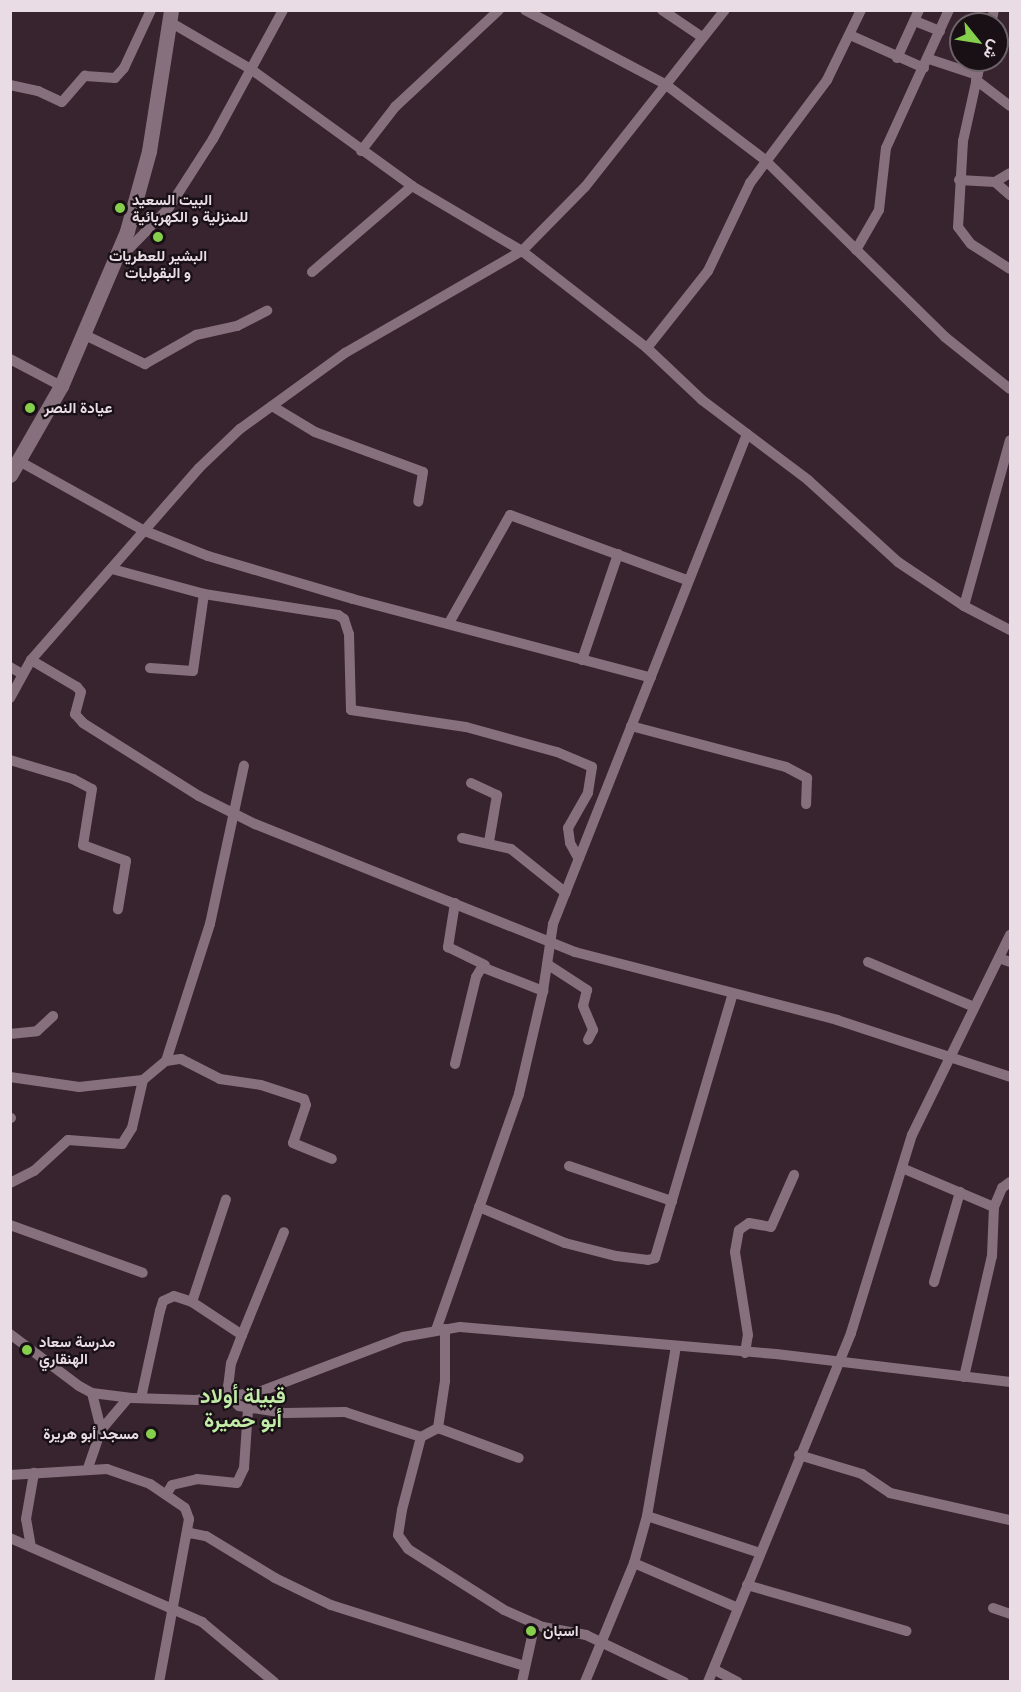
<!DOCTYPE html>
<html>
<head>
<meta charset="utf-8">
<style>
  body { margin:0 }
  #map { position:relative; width:1021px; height:1692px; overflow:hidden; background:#37242f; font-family:"Golos Text",Vazirmatn,sans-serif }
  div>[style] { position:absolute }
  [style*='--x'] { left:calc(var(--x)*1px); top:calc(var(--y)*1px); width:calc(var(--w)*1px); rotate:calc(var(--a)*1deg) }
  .street>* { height:10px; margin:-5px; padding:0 5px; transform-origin:5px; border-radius:5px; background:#87707d }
  .secondary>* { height:15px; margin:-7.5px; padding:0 7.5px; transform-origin:7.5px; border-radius:7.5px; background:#87707d }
  .dots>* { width:16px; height:16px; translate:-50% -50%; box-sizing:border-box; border:3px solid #191015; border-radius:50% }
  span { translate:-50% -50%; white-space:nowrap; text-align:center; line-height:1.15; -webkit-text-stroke:4.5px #191015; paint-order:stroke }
  .poi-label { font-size:15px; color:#eadce4; font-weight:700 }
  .left { translate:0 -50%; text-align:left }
  .right { translate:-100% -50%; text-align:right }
  .district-label { font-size:21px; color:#c1eba7; font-weight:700 }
  .frame { position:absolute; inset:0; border:12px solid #eadce4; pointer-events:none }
  .north { position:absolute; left:949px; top:12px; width:60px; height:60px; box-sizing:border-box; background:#191015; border:2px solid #6d6268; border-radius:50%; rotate:120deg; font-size:16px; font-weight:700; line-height:24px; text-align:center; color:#eadce4 }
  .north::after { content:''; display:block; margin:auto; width:21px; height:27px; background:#86cf4c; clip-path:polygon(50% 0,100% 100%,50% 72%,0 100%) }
</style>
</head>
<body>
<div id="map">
  <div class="street">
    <div style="--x:525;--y:10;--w:158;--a:27.9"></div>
    <div style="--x:665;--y:84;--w:126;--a:37.2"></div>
    <div style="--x:765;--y:160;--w:252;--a:44.5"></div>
    <div style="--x:945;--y:337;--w:83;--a:38.7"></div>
    <div style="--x:662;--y:10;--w:48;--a:34"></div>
    <div style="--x:915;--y:21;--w:27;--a:22"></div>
    <div style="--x:170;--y:22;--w:95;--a:30.3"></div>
    <div style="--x:252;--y:70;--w:198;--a:35.9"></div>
    <div style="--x:412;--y:186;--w:128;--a:30.6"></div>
    <div style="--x:522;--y:251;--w:158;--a:37.8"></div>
    <div style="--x:647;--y:348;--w:76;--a:43.4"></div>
    <div style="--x:702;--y:400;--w:133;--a:37"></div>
    <div style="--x:808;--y:480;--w:122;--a:42.3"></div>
    <div style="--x:898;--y:562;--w:79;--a:33.7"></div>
    <div style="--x:964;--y:606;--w:52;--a:27.6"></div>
    <div style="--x:991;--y:24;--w:14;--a:-78"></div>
    <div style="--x:850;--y:35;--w:81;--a:24"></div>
    <div style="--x:897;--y:58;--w:53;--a:-65.4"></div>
    <div style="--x:929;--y:59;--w:51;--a:18.4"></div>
    <div style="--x:981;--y:60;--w:83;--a:102.5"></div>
    <div style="--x:963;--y:141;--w:86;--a:93.3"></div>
    <div style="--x:958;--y:227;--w:21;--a:53"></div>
    <div style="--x:971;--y:244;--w:46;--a:32.7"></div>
    <div style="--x:976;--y:80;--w:43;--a:37.4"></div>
    <div style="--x:10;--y:85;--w:29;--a:12"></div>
    <div style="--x:38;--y:91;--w:26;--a:25"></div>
    <div style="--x:62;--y:102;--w:35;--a:-49"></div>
    <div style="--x:85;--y:76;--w:30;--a:4"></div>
    <div style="--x:115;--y:78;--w:13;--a:-48"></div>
    <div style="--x:124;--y:68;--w:64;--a:-65"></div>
    <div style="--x:361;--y:151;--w:56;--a:-52.3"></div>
    <div style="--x:395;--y:107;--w:142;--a:-43"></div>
    <div style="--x:959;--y:180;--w:36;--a:3"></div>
    <div style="--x:995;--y:182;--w:20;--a:41"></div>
    <div style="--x:995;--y:182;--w:17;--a:-31"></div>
    <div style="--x:856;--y:250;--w:46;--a:-60.1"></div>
    <div style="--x:879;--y:210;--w:62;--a:-83.6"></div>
    <div style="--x:886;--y:148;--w:152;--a:-65.5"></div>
    <div style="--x:117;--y:261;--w:73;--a:-45.6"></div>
    <div style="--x:168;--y:209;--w:83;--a:-57.3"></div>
    <div style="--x:213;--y:139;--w:147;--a:-61.5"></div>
    <div style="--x:312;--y:272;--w:132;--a:-40.7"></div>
    <div style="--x:85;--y:335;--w:67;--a:25.8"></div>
    <div style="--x:145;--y:364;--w:59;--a:-29.6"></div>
    <div style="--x:196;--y:335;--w:42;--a:-12.4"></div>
    <div style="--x:237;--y:326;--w:34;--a:-27"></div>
    <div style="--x:647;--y:348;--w:98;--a:-51.6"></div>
    <div style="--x:708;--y:271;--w:98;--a:-64.5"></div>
    <div style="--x:750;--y:183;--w:129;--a:-53.2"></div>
    <div style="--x:827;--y:80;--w:78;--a:-64.1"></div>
    <div style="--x:10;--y:359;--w:58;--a:27.9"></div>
    <div style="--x:272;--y:406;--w:50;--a:31.2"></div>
    <div style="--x:315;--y:432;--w:115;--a:20.3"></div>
    <div style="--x:423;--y:472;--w:30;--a:99"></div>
    <div style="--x:19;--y:461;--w:144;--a:29.1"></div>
    <div style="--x:145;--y:531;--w:68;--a:21.6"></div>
    <div style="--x:208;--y:556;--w:151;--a:16.5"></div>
    <div style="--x:353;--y:599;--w:308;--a:14.8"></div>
    <div style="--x:112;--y:569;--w:95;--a:15.2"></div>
    <div style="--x:204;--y:594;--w:136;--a:8.9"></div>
    <div style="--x:338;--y:615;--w:7;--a:34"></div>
    <div style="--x:344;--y:619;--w:16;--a:72"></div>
    <div style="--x:349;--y:634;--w:76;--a:88.5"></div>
    <div style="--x:351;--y:710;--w:116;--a:8.4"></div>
    <div style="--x:466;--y:727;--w:94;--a:15.4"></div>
    <div style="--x:557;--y:752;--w:38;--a:23"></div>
    <div style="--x:592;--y:767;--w:26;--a:99"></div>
    <div style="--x:588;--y:793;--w:40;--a:119.7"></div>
    <div style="--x:568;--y:828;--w:15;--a:82"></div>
    <div style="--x:570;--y:843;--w:18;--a:61"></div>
    <div style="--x:964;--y:606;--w:172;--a:-74.5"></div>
    <div style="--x:449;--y:623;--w:124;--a:-60.5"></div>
    <div style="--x:510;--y:515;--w:189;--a:20.2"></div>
    <div style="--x:31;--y:660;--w:53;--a:30.4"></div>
    <div style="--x:77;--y:687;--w:6;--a:51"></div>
    <div style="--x:81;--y:692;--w:23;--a:105"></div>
    <div style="--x:75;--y:714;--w:12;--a:48"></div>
    <div style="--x:83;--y:723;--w:137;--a:32.2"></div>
    <div style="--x:199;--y:796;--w:63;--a:26.6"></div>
    <div style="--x:255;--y:824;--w:345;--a:21.8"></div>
    <div style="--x:575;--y:952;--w:271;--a:14.5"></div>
    <div style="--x:837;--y:1020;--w:182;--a:18.2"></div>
    <div style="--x:582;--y:660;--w:112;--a:-71.2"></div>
    <div style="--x:10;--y:667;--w:14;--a:30"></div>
    <div style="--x:150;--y:668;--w:43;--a:4"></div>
    <div style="--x:193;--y:671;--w:78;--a:-81.9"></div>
    <div style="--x:10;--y:698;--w:43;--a:-61.1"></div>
    <div style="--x:31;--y:660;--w:255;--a:-48.8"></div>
    <div style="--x:199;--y:468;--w:57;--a:-43.6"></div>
    <div style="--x:240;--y:429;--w:130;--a:-35.9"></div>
    <div style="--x:345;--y:353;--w:204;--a:-30"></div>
    <div style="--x:522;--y:251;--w:90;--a:-45.5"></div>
    <div style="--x:585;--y:187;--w:226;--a:-51.7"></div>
    <div style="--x:631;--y:726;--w:160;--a:14.8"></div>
    <div style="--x:786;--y:767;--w:24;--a:28"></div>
    <div style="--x:807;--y:778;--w:26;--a:92"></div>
    <div style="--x:10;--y:760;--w:66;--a:16.8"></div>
    <div style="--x:73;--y:779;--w:21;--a:28"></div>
    <div style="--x:92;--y:789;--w:57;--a:99.1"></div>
    <div style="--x:83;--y:845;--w:46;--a:20.4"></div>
    <div style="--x:126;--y:861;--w:49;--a:99.5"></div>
    <div style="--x:471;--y:783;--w:29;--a:25"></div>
    <div style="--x:497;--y:795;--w:48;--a:99.7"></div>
    <div style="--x:462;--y:838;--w:50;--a:12.7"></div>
    <div style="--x:511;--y:849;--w:70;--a:38.7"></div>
    <div style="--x:455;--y:903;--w:45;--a:99"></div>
    <div style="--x:448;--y:947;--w:41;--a:25.9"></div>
    <div style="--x:999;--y:958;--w:12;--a:20"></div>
    <div style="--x:868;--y:962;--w:115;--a:23"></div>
    <div style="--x:547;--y:964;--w:48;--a:33"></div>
    <div style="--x:587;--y:990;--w:16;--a:104"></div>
    <div style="--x:583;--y:1006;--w:26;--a:67"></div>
    <div style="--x:593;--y:1030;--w:11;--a:117"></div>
    <div style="--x:10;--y:1034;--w:27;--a:-6"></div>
    <div style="--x:37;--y:1031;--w:22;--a:-43"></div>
    <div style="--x:166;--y:1061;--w:15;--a:-8"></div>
    <div style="--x:181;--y:1059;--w:44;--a:27.1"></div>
    <div style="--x:220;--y:1079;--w:41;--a:8.3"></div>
    <div style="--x:261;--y:1085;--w:45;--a:18"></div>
    <div style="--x:304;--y:1099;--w:6;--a:72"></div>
    <div style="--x:306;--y:1105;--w:40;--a:108.9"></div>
    <div style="--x:293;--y:1143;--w:42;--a:22.3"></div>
    <div style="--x:455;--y:1064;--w:89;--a:-76.4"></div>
    <div style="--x:476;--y:977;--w:12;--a:-59"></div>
    <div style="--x:482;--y:967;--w:66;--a:21.5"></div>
    <div style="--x:10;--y:1077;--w:70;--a:8.2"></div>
    <div style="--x:79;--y:1087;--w:64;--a:-6.2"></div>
    <div style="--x:143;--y:1080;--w:30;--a:-40"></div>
    <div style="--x:166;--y:1061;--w:144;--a:-72.2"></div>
    <div style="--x:210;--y:924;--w:162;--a:-77.9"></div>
    <div style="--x:10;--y:1118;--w:1;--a:0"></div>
    <div style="--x:569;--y:1166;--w:109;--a:18.8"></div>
    <div style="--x:902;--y:1168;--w:100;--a:23"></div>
    <div style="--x:10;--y:1183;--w:27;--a:-27"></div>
    <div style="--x:34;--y:1171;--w:46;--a:-42.4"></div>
    <div style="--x:68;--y:1140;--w:54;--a:4.2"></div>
    <div style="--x:122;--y:1144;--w:19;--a:-58"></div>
    <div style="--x:132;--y:1128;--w:49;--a:-77.1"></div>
    <div style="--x:479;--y:1207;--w:93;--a:22.7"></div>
    <div style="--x:565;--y:1243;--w:53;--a:14.3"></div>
    <div style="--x:616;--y:1256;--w:32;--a:7"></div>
    <div style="--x:648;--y:1260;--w:7;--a:-16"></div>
    <div style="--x:655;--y:1258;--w:276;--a:-73.6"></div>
    <div style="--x:10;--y:1225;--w:141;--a:19.8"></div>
    <div style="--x:934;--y:1282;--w:94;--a:-73.9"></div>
    <div style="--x:192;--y:1302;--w:108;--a:-71.7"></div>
    <div style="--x:445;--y:1329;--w:52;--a:90"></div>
    <div style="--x:445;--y:1381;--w:48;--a:98.5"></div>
    <div style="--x:438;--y:1428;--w:86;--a:20.3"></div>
    <div style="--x:436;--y:1330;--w:250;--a:-70.6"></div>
    <div style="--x:519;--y:1094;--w:106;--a:-76.9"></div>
    <div style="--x:543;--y:991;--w:68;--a:-81.5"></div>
    <div style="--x:553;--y:924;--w:527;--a:-68.4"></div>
    <div style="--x:10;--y:1334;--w:86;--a:37"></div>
    <div style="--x:79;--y:1386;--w:15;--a:28"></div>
    <div style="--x:92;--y:1393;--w:40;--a:7.1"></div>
    <div style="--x:132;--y:1398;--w:64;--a:1.8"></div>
    <div style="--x:196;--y:1400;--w:64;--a:-7.2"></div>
    <div style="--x:259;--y:1392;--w:154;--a:-20.9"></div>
    <div style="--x:403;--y:1337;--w:58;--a:-10"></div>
    <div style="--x:460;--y:1327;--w:317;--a:4.9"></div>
    <div style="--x:776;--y:1354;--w:236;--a:6.8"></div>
    <div style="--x:242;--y:1335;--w:111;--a:-67.8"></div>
    <div style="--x:745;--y:1353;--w:18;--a:-81"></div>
    <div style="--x:748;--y:1335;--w:84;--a:-98.9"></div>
    <div style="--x:735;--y:1252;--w:22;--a:-80"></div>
    <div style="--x:739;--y:1230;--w:12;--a:-35"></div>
    <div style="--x:749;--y:1223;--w:22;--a:10"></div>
    <div style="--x:771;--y:1227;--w:57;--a:-66.1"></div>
    <div style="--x:964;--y:1377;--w:124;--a:-77"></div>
    <div style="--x:992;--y:1256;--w:49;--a:-87.7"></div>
    <div style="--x:994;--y:1207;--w:21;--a:-67"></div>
    <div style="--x:1002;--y:1188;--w:10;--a:-37"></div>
    <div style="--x:92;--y:1393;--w:38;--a:76"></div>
    <div style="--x:141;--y:1398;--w:89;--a:-77.7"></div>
    <div style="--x:160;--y:1311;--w:10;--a:-73"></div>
    <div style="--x:163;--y:1301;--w:12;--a:-24"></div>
    <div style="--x:174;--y:1296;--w:19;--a:18"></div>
    <div style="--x:192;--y:1302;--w:60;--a:33.4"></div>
    <div style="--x:242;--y:1335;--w:30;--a:111"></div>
    <div style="--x:231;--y:1363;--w:23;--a:97"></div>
    <div style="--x:228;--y:1386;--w:11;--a:80"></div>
    <div style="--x:230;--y:1397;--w:13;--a:45"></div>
    <div style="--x:239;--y:1406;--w:47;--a:8.7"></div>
    <div style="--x:285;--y:1413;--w:60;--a:-1"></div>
    <div style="--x:345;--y:1412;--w:80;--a:18.2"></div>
    <div style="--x:438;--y:1428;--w:19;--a:152"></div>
    <div style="--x:421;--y:1437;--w:75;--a:104.6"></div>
    <div style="--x:402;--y:1510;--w:25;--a:99"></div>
    <div style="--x:398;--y:1535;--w:17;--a:54"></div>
    <div style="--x:408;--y:1549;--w:114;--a:32.4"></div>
    <div style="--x:504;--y:1610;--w:43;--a:23.6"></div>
    <div style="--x:543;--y:1627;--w:44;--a:10.5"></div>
    <div style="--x:586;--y:1635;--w:109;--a:25.6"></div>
    <div style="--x:799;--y:1455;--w:66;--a:16.8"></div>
    <div style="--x:862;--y:1474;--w:34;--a:34"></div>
    <div style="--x:890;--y:1493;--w:123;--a:12.7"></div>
    <div style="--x:88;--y:1468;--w:40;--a:-71.1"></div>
    <div style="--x:101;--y:1430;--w:42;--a:-49.8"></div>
    <div style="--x:10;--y:1475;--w:97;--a:-3.5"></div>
    <div style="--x:107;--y:1469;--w:46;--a:19.2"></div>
    <div style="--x:150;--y:1484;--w:42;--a:34.4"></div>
    <div style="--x:185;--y:1508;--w:12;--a:70"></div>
    <div style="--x:189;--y:1519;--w:166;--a:100.4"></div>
    <div style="--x:167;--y:1493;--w:9;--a:-58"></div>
    <div style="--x:172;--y:1485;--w:26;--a:-13"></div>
    <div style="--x:197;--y:1479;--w:40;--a:5.7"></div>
    <div style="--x:237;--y:1483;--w:17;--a:-65"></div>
    <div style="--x:244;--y:1468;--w:59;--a:-86.1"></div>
    <div style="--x:647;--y:1516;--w:119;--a:18.1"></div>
    <div style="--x:186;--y:1536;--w:5;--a:-37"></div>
    <div style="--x:190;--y:1533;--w:16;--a:11"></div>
    <div style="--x:206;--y:1536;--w:81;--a:31.3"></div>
    <div style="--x:275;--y:1578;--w:62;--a:25.7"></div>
    <div style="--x:331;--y:1605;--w:202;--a:17.5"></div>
    <div style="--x:10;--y:1538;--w:210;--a:23.6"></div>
    <div style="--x:202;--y:1622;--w:94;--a:39.8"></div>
    <div style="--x:31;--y:1547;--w:28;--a:-100"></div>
    <div style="--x:26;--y:1519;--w:47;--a:-80.1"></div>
    <div style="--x:634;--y:1563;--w:113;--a:23.4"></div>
    <div style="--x:747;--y:1585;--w:166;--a:16.1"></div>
    <div style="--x:993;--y:1608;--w:18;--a:19"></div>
    <div style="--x:715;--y:1670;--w:26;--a:28"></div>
    <div style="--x:522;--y:1682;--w:60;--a:-77.6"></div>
    <div style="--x:585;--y:1682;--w:129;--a:-67.6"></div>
    <div style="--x:634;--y:1563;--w:49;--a:-74.5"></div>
    <div style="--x:647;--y:1516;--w:172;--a:-80.3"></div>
    <div style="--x:708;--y:1682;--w:377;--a:-67.7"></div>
    <div style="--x:851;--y:1333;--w:207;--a:-72.9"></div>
    <div style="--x:912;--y:1135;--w:223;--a:-63.9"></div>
  </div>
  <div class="secondary">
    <div style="--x:10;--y:475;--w:103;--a:-60.2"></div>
    <div style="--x:61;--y:386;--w:168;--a:-66.9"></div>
    <div style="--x:127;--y:231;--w:83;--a:-74.6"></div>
    <div style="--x:149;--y:151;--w:143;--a:-81.1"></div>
  </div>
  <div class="dots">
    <div style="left:120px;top:208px;background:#86cf4c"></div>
    <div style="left:158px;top:237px;background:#86cf4c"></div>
    <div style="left:30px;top:408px;background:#86cf4c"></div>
    <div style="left:27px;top:1350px;background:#86cf4c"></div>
    <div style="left:151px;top:1434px;background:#86cf4c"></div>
    <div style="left:531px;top:1631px;background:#86cf4c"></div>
  </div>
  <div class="poi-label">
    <span class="left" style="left:132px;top:208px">البيت السعيد<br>للمنزلية و الكهربائية</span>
    <span style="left:158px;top:264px">البشير للعطريات<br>و البقوليات</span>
    <span class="left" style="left:44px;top:408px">عيادة النصر</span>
    <span class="left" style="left:39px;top:1350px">مدرسة سعاد<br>الهنقاري</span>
    <span class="right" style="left:139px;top:1434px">مسجد أبو هريرة</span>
    <span class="left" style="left:543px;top:1631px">اسبان</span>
  </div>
  <div class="district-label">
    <span style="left:243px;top:1407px">قبيلة أولاد<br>أبو حميرة</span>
  </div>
  <div class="frame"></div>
  <div class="north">ش</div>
</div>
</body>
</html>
